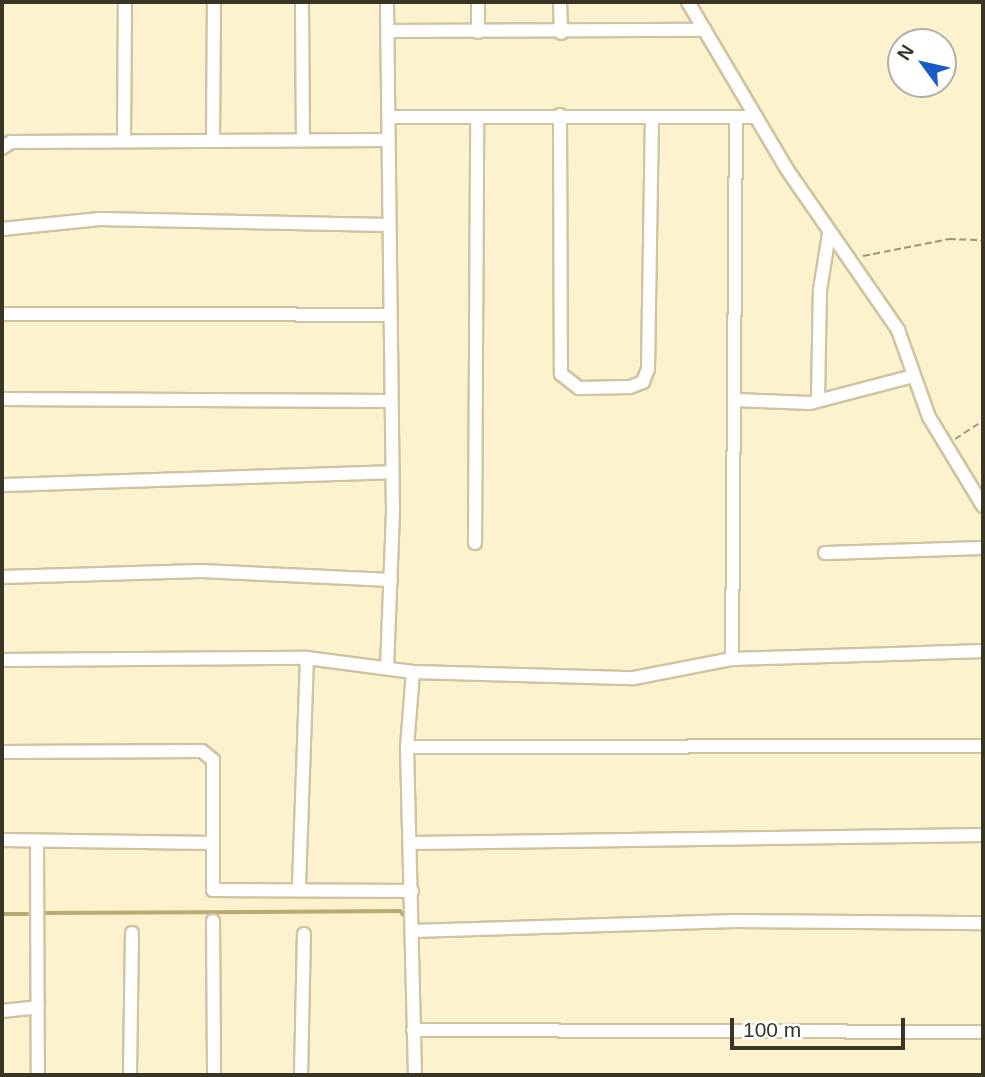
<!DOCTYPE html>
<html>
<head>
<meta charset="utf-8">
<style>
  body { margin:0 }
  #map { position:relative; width:985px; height:1077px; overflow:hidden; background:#fdf2ce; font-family:Helvetica,sans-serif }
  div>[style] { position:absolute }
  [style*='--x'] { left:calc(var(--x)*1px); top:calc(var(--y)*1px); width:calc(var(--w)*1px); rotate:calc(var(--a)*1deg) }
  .stream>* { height:3.5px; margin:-1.75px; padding:0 1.75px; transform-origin:1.75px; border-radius:1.75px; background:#b9a973 }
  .path>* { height:2px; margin-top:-1px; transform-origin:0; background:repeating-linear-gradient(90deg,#9b937a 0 7px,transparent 0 10.5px) }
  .roads { filter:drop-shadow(2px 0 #cfc4a1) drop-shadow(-2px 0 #cfc4a1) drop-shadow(0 2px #cfc4a1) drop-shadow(0 -2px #cfc4a1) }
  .minor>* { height:12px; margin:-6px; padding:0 6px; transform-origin:6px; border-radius:6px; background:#fff }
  span { translate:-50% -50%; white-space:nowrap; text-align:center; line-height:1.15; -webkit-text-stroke:5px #fff; paint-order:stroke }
  .frame { position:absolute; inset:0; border:4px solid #383426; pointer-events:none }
  .north { position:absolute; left:887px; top:28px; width:70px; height:70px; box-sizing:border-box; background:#fff; border:2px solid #afaea8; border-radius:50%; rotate:303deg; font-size:19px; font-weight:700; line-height:28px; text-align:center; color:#383426 }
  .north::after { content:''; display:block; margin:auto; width:24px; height:32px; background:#195cc8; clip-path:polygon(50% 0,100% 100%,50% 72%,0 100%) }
  .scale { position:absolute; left:730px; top:1018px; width:175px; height:32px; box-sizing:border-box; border:4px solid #383426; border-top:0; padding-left:9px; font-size:21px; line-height:24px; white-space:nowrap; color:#383426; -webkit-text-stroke:5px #fff; paint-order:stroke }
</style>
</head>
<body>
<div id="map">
  <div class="stream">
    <div style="--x:42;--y:913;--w:358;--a:-0.3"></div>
    <div style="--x:400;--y:911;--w:11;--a:45"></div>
    <div style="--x:2;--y:914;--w:25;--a:0"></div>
  </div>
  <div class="path">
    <div style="--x:863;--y:256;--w:88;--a:-11.2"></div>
    <div style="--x:949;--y:239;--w:34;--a:2"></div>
    <div style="--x:955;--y:439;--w:33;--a:-33"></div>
  </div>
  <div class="roads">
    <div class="minor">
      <div style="--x:302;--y:2;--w:137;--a:89.6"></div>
      <div style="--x:478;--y:2;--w:30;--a:90"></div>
      <div style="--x:560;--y:2;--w:31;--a:88"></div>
      <div style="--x:688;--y:2;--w:193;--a:59.4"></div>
      <div style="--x:786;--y:168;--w:197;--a:55.3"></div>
      <div style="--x:898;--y:330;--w:92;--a:70.4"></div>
      <div style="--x:929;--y:417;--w:104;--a:58.8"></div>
      <div style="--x:388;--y:31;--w:317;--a:-0.2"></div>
      <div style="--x:560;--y:115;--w:259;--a:89.8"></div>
      <div style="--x:561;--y:374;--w:23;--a:38"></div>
      <div style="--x:579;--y:388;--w:51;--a:-1.1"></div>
      <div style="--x:630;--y:387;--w:14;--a:-21"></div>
      <div style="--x:643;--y:382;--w:14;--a:-69"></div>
      <div style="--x:648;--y:369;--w:252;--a:-89.1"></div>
      <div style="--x:389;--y:117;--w:367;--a:0"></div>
      <div style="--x:124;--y:140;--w:138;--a:-89.6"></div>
      <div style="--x:213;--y:140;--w:138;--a:-89.6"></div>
      <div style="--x:2;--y:148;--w:11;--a:-34"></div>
      <div style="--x:11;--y:142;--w:377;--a:-0.3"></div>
      <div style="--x:2;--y:229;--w:98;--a:-5.9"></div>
      <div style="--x:99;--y:219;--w:288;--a:1.2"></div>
      <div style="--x:2;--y:314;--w:387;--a:0.1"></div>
      <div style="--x:2;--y:399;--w:385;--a:0.3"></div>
      <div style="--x:735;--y:400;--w:75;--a:2.3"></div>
      <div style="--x:810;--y:403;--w:107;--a:-14.6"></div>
      <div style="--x:818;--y:400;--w:110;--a:-89"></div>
      <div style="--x:820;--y:290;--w:57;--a:-80.9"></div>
      <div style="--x:2;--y:485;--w:389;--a:-1.9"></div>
      <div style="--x:475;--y:543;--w:426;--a:-89.7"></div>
      <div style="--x:825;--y:553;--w:158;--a:-1.8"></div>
      <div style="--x:2;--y:577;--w:199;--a:-1.7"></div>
      <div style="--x:201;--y:571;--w:190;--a:2.7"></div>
      <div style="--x:732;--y:659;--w:541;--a:-89.58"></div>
      <div style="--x:2;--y:660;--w:305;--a:-0.4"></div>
      <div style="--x:307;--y:658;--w:107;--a:7.5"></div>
      <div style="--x:387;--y:668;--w:157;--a:-87.8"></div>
      <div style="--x:393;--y:511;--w:509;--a:-90.68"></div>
      <div style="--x:407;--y:747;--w:75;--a:-85.4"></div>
      <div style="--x:413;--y:672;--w:221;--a:1.6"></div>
      <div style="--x:634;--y:678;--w:100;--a:-11"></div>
      <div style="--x:732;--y:659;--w:251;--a:-1.8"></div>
      <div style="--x:2;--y:752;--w:200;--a:-0.3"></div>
      <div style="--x:202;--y:751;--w:14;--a:39"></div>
      <div style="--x:213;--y:760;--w:130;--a:90"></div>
      <div style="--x:213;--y:890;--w:199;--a:0.3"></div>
      <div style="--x:2;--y:840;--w:211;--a:0.8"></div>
      <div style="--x:37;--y:843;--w:232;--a:89.8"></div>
      <div style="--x:413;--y:843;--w:570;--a:-0.8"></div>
      <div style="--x:299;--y:886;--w:228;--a:-88"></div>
      <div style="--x:213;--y:921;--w:154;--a:89.6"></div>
      <div style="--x:413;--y:931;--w:322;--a:-1.8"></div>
      <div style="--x:735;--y:921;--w:248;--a:0.5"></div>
      <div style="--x:2;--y:1011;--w:36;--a:-6"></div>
      <div style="--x:413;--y:1030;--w:570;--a:0.2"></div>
      <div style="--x:130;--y:1075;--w:142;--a:-89.2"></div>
      <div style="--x:301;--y:1075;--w:141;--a:-88.8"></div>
      <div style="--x:415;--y:1075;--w:328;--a:-91.4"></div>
      <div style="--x:407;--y:747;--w:576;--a:-0.1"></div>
    </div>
  </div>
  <div class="frame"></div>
  <div class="north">N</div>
  <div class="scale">100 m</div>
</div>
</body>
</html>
